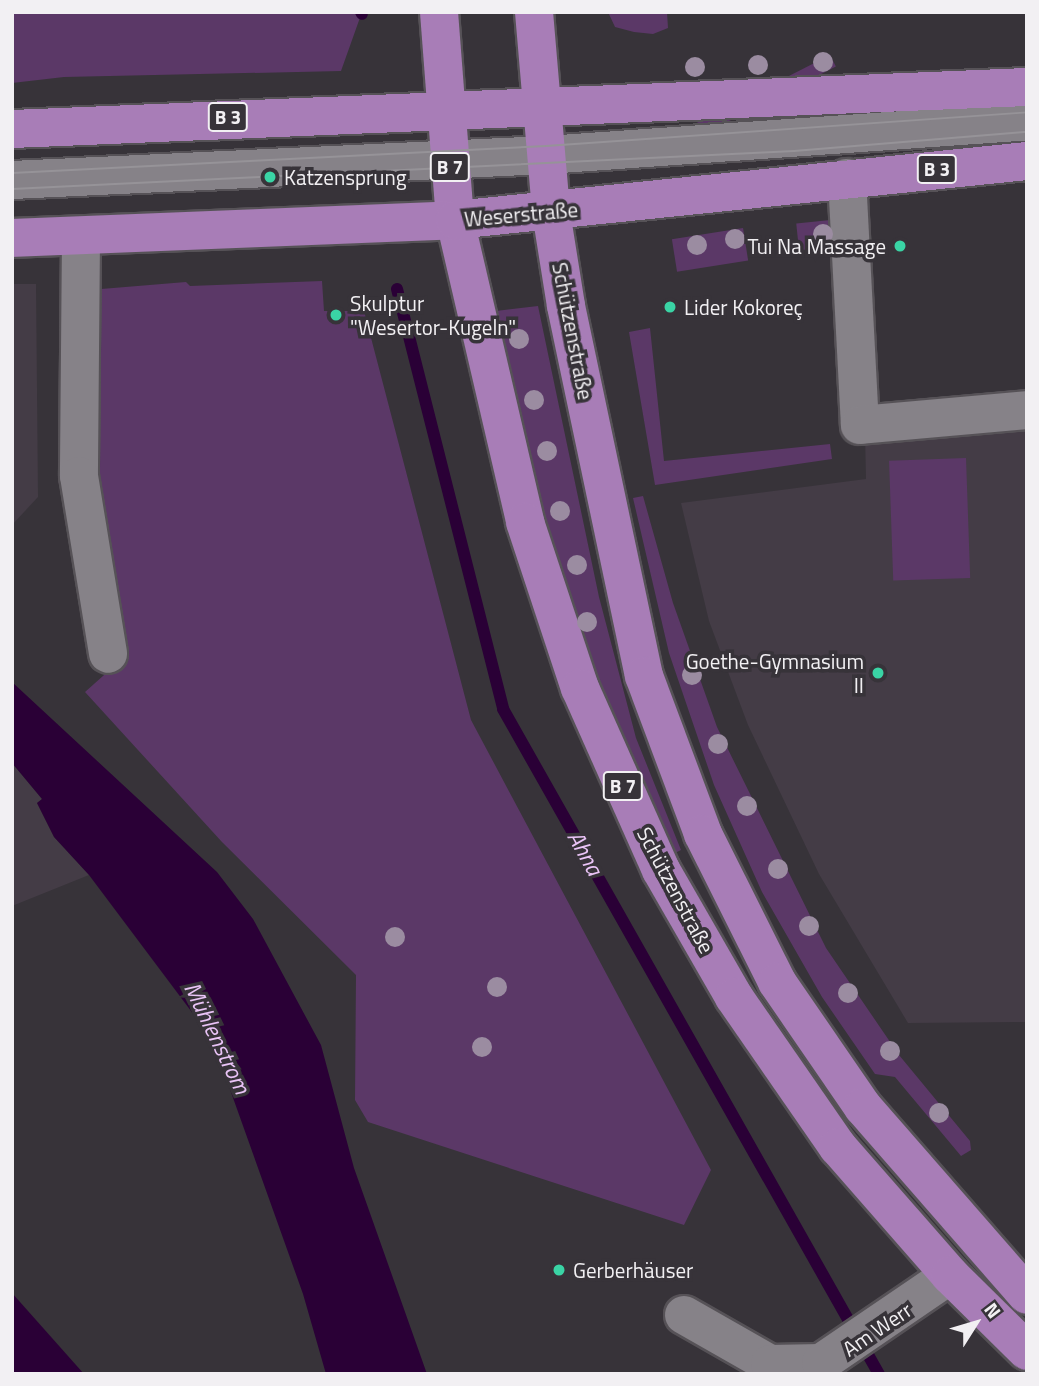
<!DOCTYPE html>
<html>
<head>
<meta charset="utf-8">
<style>
  body { margin:0 }
  #map { position:relative; width:1039px; height:1386px; overflow:hidden; background:#373339; font-family:"Titillium Web",sans-serif }
  div>[style] { position:absolute }
  [style*='--x'] { left:calc(var(--x)*1px); top:calc(var(--y)*1px); width:calc(var(--w)*1px); rotate:calc(var(--a)*1deg) }
  .built>* { inset:0; background:#443c46 }
  .green>* { inset:0; background:#5b3867; transform-origin:0 0 }
  .water>* { inset:0; background:#2a0036 }
  .stream>* { height:12px; margin:-6px; padding:0 6px; transform-origin:6px; border-radius:6px; background:#2a0036 }
  .roads { filter:drop-shadow(2px 0 #565257) drop-shadow(-2px 0 #565257) drop-shadow(0 2px #565257) drop-shadow(0 -2px #565257) }
  .minor>* { height:38px; margin:-19px; padding:0 19px; transform-origin:19px; border-radius:19px; background:#868288 }
  .major>* { height:38px; margin:-19px; padding:0 19px; transform-origin:19px; border-radius:19px; background:#a87db7 }
  .tram>* { height:2px; margin:-1px; padding:0 1px; transform-origin:1px; border-radius:1px; background:#969398 }
  .trees>* { width:20px; height:20px; margin:-10px; border-radius:50%; background:#9b8ca1 }
  .dots>* { width:19px; height:19px; translate:-50% -50%; box-sizing:border-box; border:4px solid #373339; border-radius:50% }
  span { translate:-50% -50%; white-space:nowrap; text-align:center; line-height:1.15; -webkit-text-stroke:7px #373339; paint-order:stroke }
  .shield-label span { padding:2px 5px; background:#373339; border:2px solid; border-radius:5px; -webkit-text-stroke-width:0 }
  .shield-label { font-size:19px; color:#f2f0f3; font-weight:700 }
  .poi-label { font-size:21px; color:#f2f0f3 }
  .left { translate:0 -50%; text-align:left }
  .right { translate:-100% -50%; text-align:right }
  .street-label { font-size:21px; color:#f2f0f3 }
  .water-label { font-size:23px; color:#eac4f7; font-style:italic }
  .frame { position:absolute; inset:0; border:14px solid #f2f0f3; pointer-events:none }
  .north { position:absolute; left:941px; top:1288px; width:70px; height:70px; -webkit-text-stroke:5px #373339; paint-order:stroke; rotate:53deg; font-size:19px; font-weight:700; line-height:28px; text-align:center; color:#f2f0f3 }
  .north::after { content:''; display:block; margin:auto; width:24px; height:32px; background:#f2f0f3; clip-path:polygon(50% 0,100% 100%,50% 72%,0 100%) }
</style>
</head>
<body>
<div id="map">
  <div class="built">
    <div style="clip-path:polygon(12px 284px,36px 284px,38px 497px,12px 525px)"></div>
    <div style="clip-path:polygon(1027px 419px,1027px 1022px,908px 1023px,819px 874px,748px 725px,709px 621px,681px 503px,866px 479px,865px 434px)"></div>
    <div style="clip-path:polygon(12px 763px,42px 799px,37px 803px,54px 837px,89px 875px,12px 906px)"></div>
  </div>
  <div class="green">
    <div style="clip-path:polygon(12px 12px,362px 12px,341px 71px,64px 77px,12px 83px)"></div>
    <div style="clip-path:polygon(608px 12px,667px 12px,668px 28px,653px 34px,634px 32px,615px 27px)"></div>
    <div style="left:830px;top:55px;width:13px;height:153px;rotate:63deg"></div>
    <div style="left:840px;top:219px;width:28px;height:44px;rotate:84deg"></div>
    <div style="left:743px;top:228px;width:33px;height:72px;rotate:81deg"></div>
    <div style="clip-path:polygon(322px 281px,324px 311px,364px 311px,471px 720px,711px 1170px,684px 1225px,368px 1122px,355px 1100px,356px 975px,222px 842px,85px 692px,122px 659px,91px 479px,89px 290px,186px 282px,190px 286px)"></div>
    <div style="clip-path:polygon(538px 306px,599px 597px,636px 738px,681px 850px,671px 855px,613px 728px,527px 478px,496px 311px)"></div>
    <div style="clip-path:polygon(650px 328px,664px 461px,830px 444px,832px 459px,655px 485px,629px 332px)"></div>
    <div style="left:966px;top:458px;width:120px;height:77px;rotate:88deg"></div>
    <div style="clip-path:polygon(643px 496px,673px 603px,717px 727px,826px 948px,899px 1055px,970px 1141px,971px 1150px,961px 1156px,895px 1077px,875px 1074px,822px 997px,762px 892px,714px 785px,669px 653px,633px 498px)"></div>
  </div>
  <div class="water">
    <div style="clip-path:polygon(12px 682px,217px 872px,253px 919px,321px 1045px,354px 1168px,427px 1374px,326px 1374px,303px 1294px,212px 1039px,89px 875px,54px 837px,37px 803px,42px 799px,12px 763px)"></div>
    <div style="clip-path:polygon(12px 1293px,84px 1374px,12px 1374px)"></div>
  </div>
  <div class="stream">
    <div style="--x:361;--y:12;--w:2;--a:63"></div>
    <div style="--x:397;--y:289;--w:433;--a:75.8"></div>
    <div style="--x:503;--y:709;--w:764;--a:60.52"></div>
  </div>
  <div class="roads">
    <div class="minor">
      <div style="--x:847;--y:178;--w:247;--a:87"></div>
      <div style="--x:860;--y:425;--w:168;--a:-5.1"></div>
      <div style="--x:12;--y:180;--w:535;--a:-2.68"></div>
      <div style="--x:546;--y:155;--w:482;--a:-4"></div>
      <div style="--x:81;--y:237;--w:239;--a:90.5"></div>
      <div style="--x:79;--y:476;--w:180;--a:80.7"></div>
      <div style="--x:684;--y:1315;--w:99;--a:29.7"></div>
      <div style="--x:770;--y:1364;--w:51;--a:-1.1"></div>
      <div style="--x:821;--y:1363;--w:156;--a:-34.3"></div>
    </div>
    <div class="major">
      <div style="--x:439;--y:12;--w:209;--a:85.6"></div>
      <div style="--x:455;--y:220;--w:310;--a:76.9"></div>
      <div style="--x:525;--y:522;--w:175;--a:71.7"></div>
      <div style="--x:580;--y:688;--w:199;--a:66"></div>
      <div style="--x:661;--y:870;--w:146;--a:60.1"></div>
      <div style="--x:734;--y:997;--w:183;--a:55.3"></div>
      <div style="--x:838;--y:1147;--w:170;--a:48.8"></div>
      <div style="--x:950;--y:1275;--w:108;--a:44.6"></div>
      <div style="--x:534;--y:12;--w:201;--a:85.1"></div>
      <div style="--x:551;--y:212;--w:95;--a:80.9"></div>
      <div style="--x:566;--y:306;--w:378;--a:78.1"></div>
      <div style="--x:644;--y:676;--w:169;--a:69.5"></div>
      <div style="--x:703;--y:834;--w:165;--a:63.4"></div>
      <div style="--x:777;--y:982;--w:152;--a:55.5"></div>
      <div style="--x:863;--y:1107;--w:249;--a:48.9"></div>
      <div style="--x:12;--y:129;--w:1016;--a:-2.37"></div>
      <div style="--x:12;--y:238;--w:443;--a:-2.3"></div>
      <div style="--x:455;--y:220;--w:575;--a:-5.89"></div>
    </div>
  </div>
  <div class="tram">
    <div style="--x:12;--y:173;--w:535;--a:-2.89"></div>
    <div style="--x:546;--y:146;--w:482;--a:-4"></div>
    <div style="--x:12;--y:189;--w:783;--a:-2.78"></div>
    <div style="--x:794;--y:151;--w:234;--a:-4.7"></div>
  </div>
  <div class="trees">
    <div style="left:823px;top:62px"></div>
    <div style="left:758px;top:65px"></div>
    <div style="left:695px;top:67px"></div>
    <div style="left:823px;top:234px"></div>
    <div style="left:735px;top:239px"></div>
    <div style="left:697px;top:245px"></div>
    <div style="left:519px;top:339px"></div>
    <div style="left:534px;top:400px"></div>
    <div style="left:547px;top:451px"></div>
    <div style="left:560px;top:511px"></div>
    <div style="left:577px;top:565px"></div>
    <div style="left:587px;top:622px"></div>
    <div style="left:692px;top:675px"></div>
    <div style="left:718px;top:744px"></div>
    <div style="left:747px;top:806px"></div>
    <div style="left:778px;top:869px"></div>
    <div style="left:809px;top:926px"></div>
    <div style="left:395px;top:937px"></div>
    <div style="left:497px;top:987px"></div>
    <div style="left:848px;top:993px"></div>
    <div style="left:482px;top:1047px"></div>
    <div style="left:890px;top:1051px"></div>
    <div style="left:939px;top:1113px"></div>
  </div>
  <div class="dots">
    <div style="left:270px;top:177px;background:#3ad4a5"></div>
    <div style="left:900px;top:246px;background:#3ad4a5"></div>
    <div style="left:670px;top:307px;background:#3ad4a5"></div>
    <div style="left:336px;top:315px;background:#3ad4a5"></div>
    <div style="left:878px;top:673px;background:#3ad4a5"></div>
    <div style="left:559px;top:1270px;background:#3ad4a5"></div>
  </div>
  <div class="shield-label">
    <span style="left:228px;top:117px">B 3</span>
    <span style="left:450px;top:167px">B 7</span>
    <span style="left:937px;top:169px">B 3</span>
    <span style="left:623px;top:786px">B 7</span>
  </div>
  <div class="poi-label">
    <span class="left" style="left:284px;top:177px">Katzensprung</span>
    <span class="right" style="left:886px;top:246px">Tui Na Massage</span>
    <span class="left" style="left:350px;top:315px">Skulptur<br>"Wesertor-Kugeln"</span>
    <span class="left" style="left:684px;top:307px">Lider Kokoreç</span>
    <span class="right" style="left:864px;top:673px">Goethe-Gymnasium<br>II</span>
    <span class="left" style="left:573px;top:1270px">Gerberhäuser</span>
  </div>
  <div class="street-label">
    <span style="left:521px;top:214px;rotate:-5deg">Weserstraße</span>
    <span style="left:573px;top:331px;rotate:79deg">Schützenstraße</span>
    <span style="left:676px;top:890px;rotate:62deg">Schützenstraße</span>
    <span style="left:877px;top:1329px;rotate:-34deg">Am Werr</span>
  </div>
  <div class="water-label">
    <span style="left:585px;top:853px;rotate:61deg">Ahna</span>
    <span style="left:217px;top:1038px;rotate:64deg">Mühlenstrom</span>
  </div>
  <div class="frame"></div>
  <div class="north">N</div>
</div>
</body>
</html>
